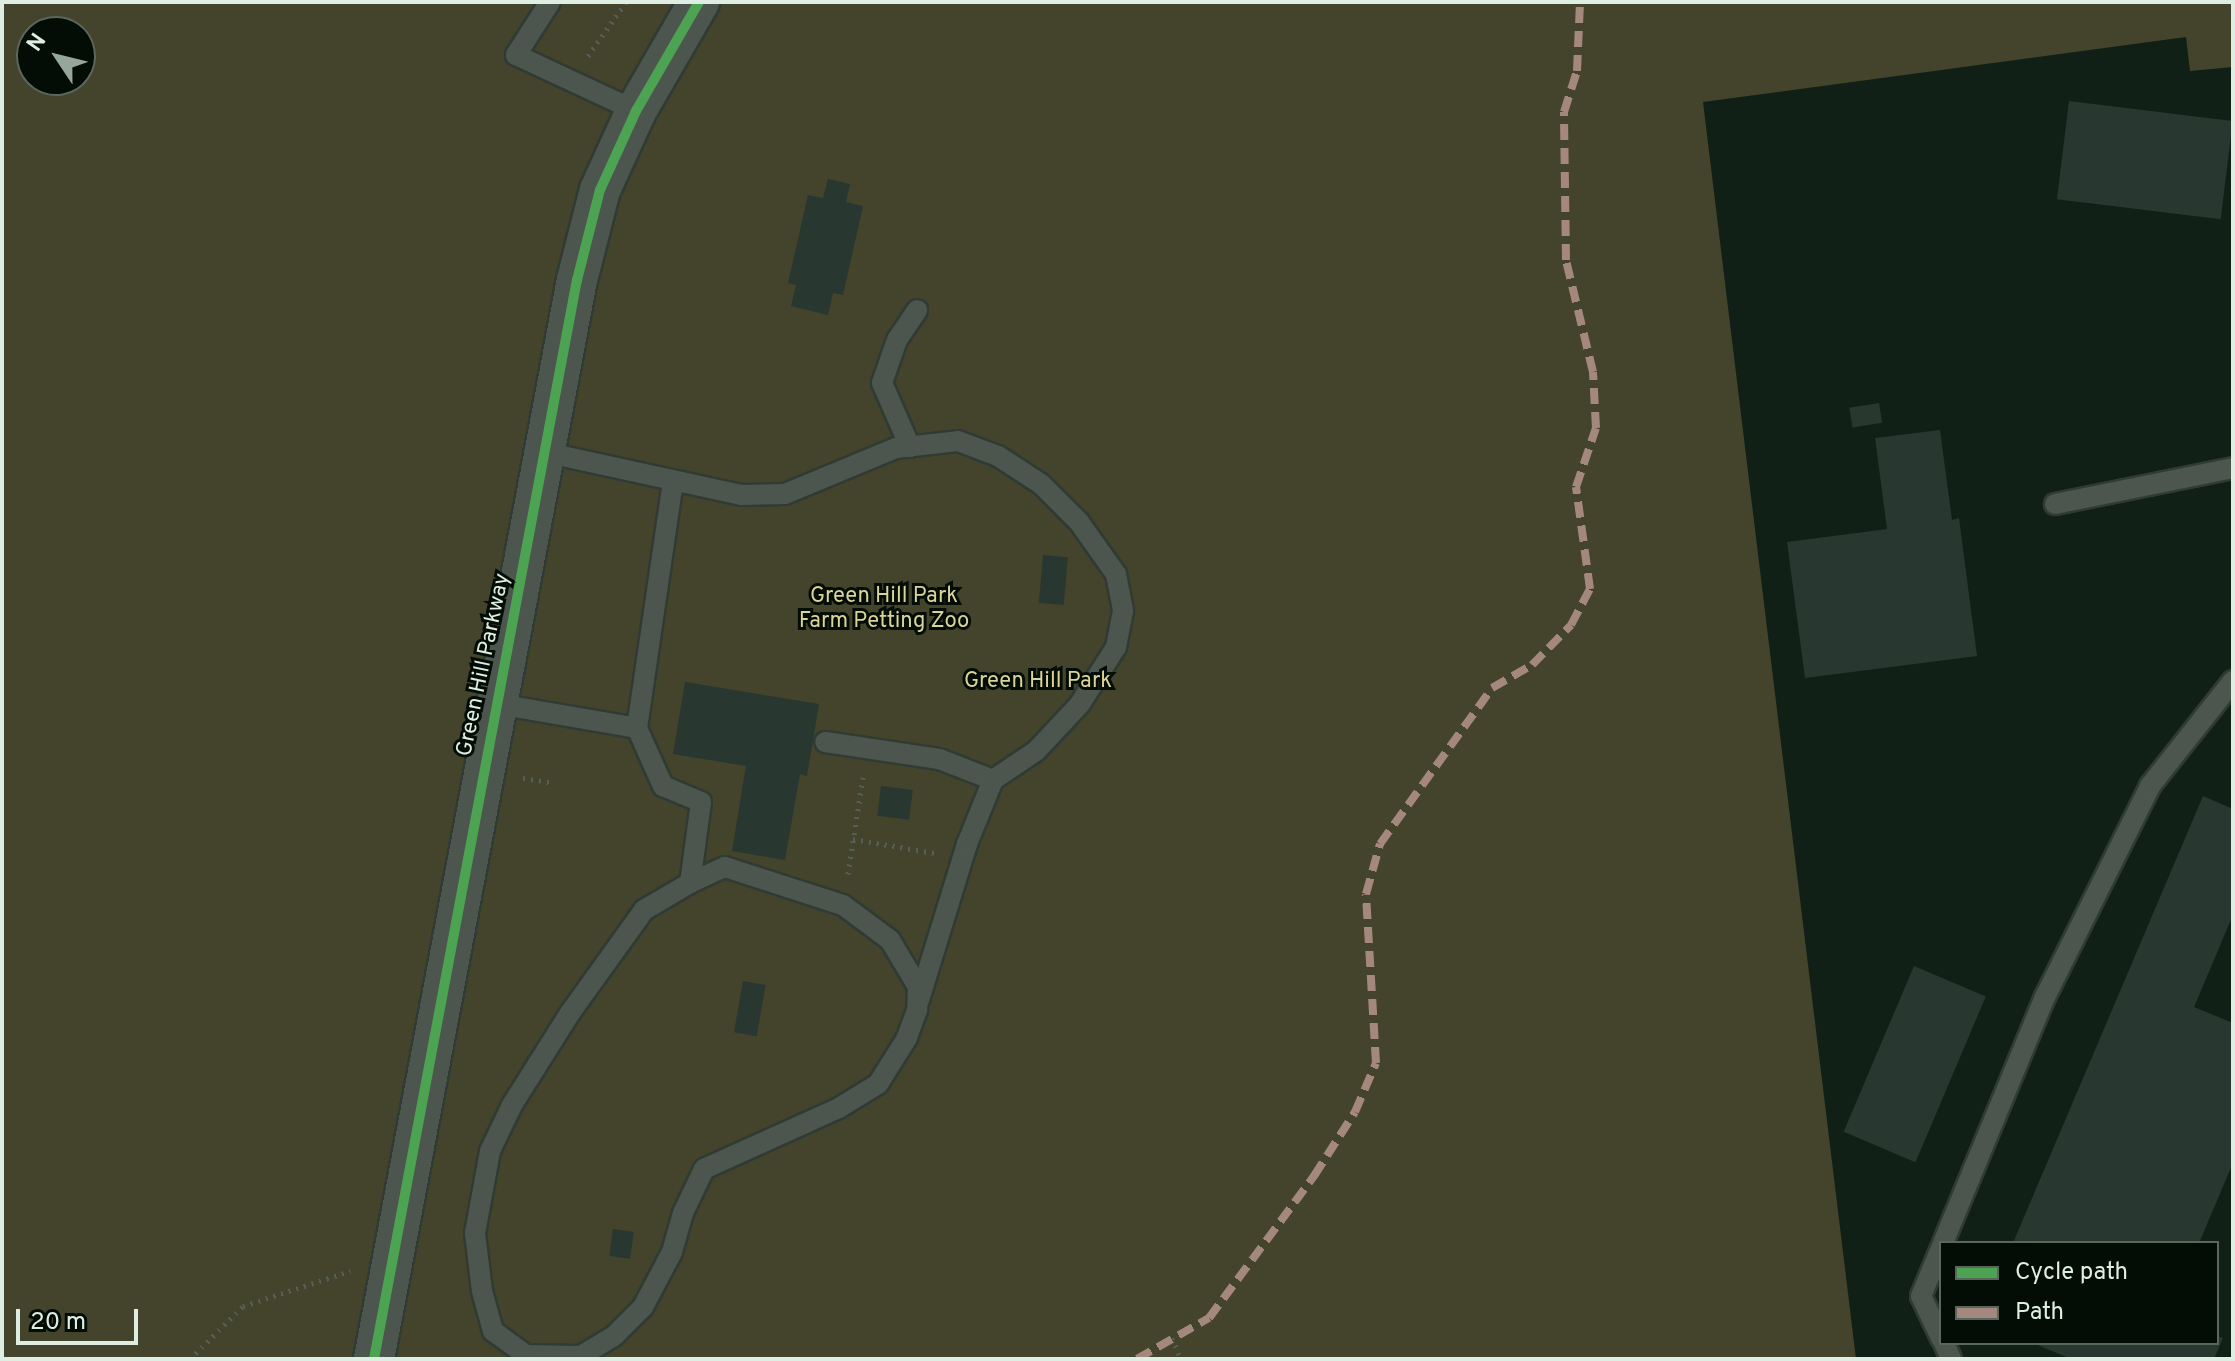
<!DOCTYPE html>
<html>
<head>
<meta charset="utf-8">
<style>
  body { margin:0 }
  #map { position:relative; width:2235px; height:1361px; overflow:hidden; background:#112016; font-family:Overpass,sans-serif }
  div>[style] { position:absolute }
  [style*='--x'] { left:calc(var(--x)*1px); top:calc(var(--y)*1px); width:calc(var(--w)*1px); rotate:calc(var(--a)*1deg) }
  .green>* { inset:0; background:#44432c }
  .building>* { inset:0; background:#283730; transform-origin:0 0 }
  .path>* { height:5px; margin-top:-2.5px; transform-origin:0; background:repeating-linear-gradient(90deg,#545f57 0 2px,transparent 0 8px) }
  .roads { filter:drop-shadow(2px 0 #303b33) drop-shadow(-2px 0 #303b33) drop-shadow(0 2px #303b33) drop-shadow(0 -2px #303b33) }
  .lane>* { height:20px; margin:-10px; padding:0 10px; transform-origin:10px; border-radius:10px; background:#4c564f }
  .street>* { height:40px; margin:-20px; padding:0 20px; transform-origin:20px; border-radius:20px; background:#4c564f }
  .quiet>* { height:8px; margin-top:-4px; transform-origin:0; background:repeating-linear-gradient(90deg,#a5887d 0 16px,transparent 0 24px) }
  .cycleway>* { height:10px; margin:-5px; padding:0 5px; transform-origin:5px; border-radius:5px; background:#4ca352 }
  span { translate:-50% -50%; white-space:nowrap; text-align:center; line-height:1.15; -webkit-text-stroke:6px #030c05; paint-order:stroke }
  .park-label { font-size:22px; color:#dad498 }
  .street-label { font-size:22px; color:#deeee2 }
  .frame { position:absolute; inset:0; border:4px solid #deeee2; pointer-events:none }
  .legend { position:absolute; left:1939px; top:1241px; width:280px; height:104px; box-sizing:border-box; background:#030c05; border:2px solid #5b665d; margin:0; padding:10px 14px; list-style:none; font-size:24px; color:#deeee2 }
  .legend li { display:flex; align-items:center; gap:16px; height:40px }
  .legend b { width:40px; border:2px solid #5b665d }
  .north { position:absolute; left:16px; top:16px; width:80px; height:80px; box-sizing:border-box; background:#030c05; border:2px solid #5b665d; border-radius:50%; rotate:305deg; font-size:22px; font-weight:700; line-height:32px; text-align:center; color:#deeee2 }
  .north::after { content:''; display:block; margin:auto; width:28px; height:36px; background:#96a69b; clip-path:polygon(50% 0,100% 100%,50% 72%,0 100%) }
  .scale { position:absolute; left:16px; top:1309px; width:122px; height:36px; box-sizing:border-box; border:4px solid #deeee2; border-top:0; padding-left:10px; font-size:24px; line-height:28px; white-space:nowrap; color:#deeee2; -webkit-text-stroke:6px #030c05; paint-order:stroke }
</style>
</head>
<body>
<div id="map">
  <div class="green">
    <div style="clip-path:polygon(evenodd,2px 2px,2233px 2px,2233px 67px,2190px 71px,2186px 37px,1703px 102px,1856px 1359px,2px 1359px,2px 2px,32px 32px,80px 32px,80px 80px,32px 80px,32px 32px)"></div>
  </div>
  <div class="building">
    <div style="left:2069px;top:101px;width:165px;height:99px;rotate:7deg"></div>
    <div style="clip-path:polygon(828px 179px,850px 184px,846px 202px,863px 206px,843px 295px,833px 293px,828px 315px,791px 306px,796px 285px,788px 283px,808px 195px,823px 198px)"></div>
    <div style="left:1879px;top:403px;width:20px;height:30px;rotate:81deg"></div>
    <div style="clip-path:polygon(1940px 430px,1952px 520px,1959px 518px,1977px 656px,1805px 678px,1787px 542px,1887px 529px,1875px 438px)"></div>
    <div style="left:1043px;top:555px;width:25px;height:48px;rotate:5deg"></div>
    <div style="clip-path:polygon(685px 682px,819px 704px,807px 776px,800px 774px,785px 860px,732px 851px,746px 766px,673px 754px)"></div>
    <div style="left:881px;top:786px;width:32px;height:30px;rotate:7deg"></div>
    <div style="clip-path:polygon(2203px 796px,2233px 809px,2233px 915px,2194px 1007px,2233px 1023px,2233px 1163px,2199px 1243px,2013px 1243px)"></div>
    <div style="left:1914px;top:966px;width:78px;height:180px;rotate:23deg"></div>
    <div style="left:743px;top:981px;width:23px;height:52px;rotate:10deg"></div>
    <div style="left:613px;top:1229px;width:21px;height:27px;rotate:8deg"></div>
    <div style="clip-path:polygon(2217px 1336px,2223px 1338px,2214px 1359px,2071px 1359px,2033px 1343px,2217px 1343px)"></div>
  </div>
  <div class="path">
    <div style="--x:588;--y:56;--w:66;--a:-54.9"></div>
    <div style="--x:523;--y:778;--w:31;--a:9"></div>
    <div style="--x:853;--y:839;--w:83;--a:9.7"></div>
    <div style="--x:848;--y:874;--w:98;--a:-81.2"></div>
    <div style="--x:1172;--y:1338;--w:23;--a:67"></div>
    <div style="--x:190;--y:1359;--w:75;--a:-45"></div>
    <div style="--x:243;--y:1306;--w:113;--a:-18.1"></div>
  </div>
  <div class="roads">
    <div class="lane">
      <div style="--x:550;--y:2;--w:63;--a:122.7"></div>
      <div style="--x:516;--y:55;--w:132;--a:25"></div>
      <div style="--x:910;--y:447;--w:70;--a:-113.6"></div>
      <div style="--x:882;--y:383;--w:46;--a:-70.8"></div>
      <div style="--x:897;--y:340;--w:36;--a:-56"></div>
      <div style="--x:544;--y:452;--w:202;--a:12.3"></div>
      <div style="--x:741;--y:495;--w:44;--a:-1.3"></div>
      <div style="--x:785;--y:494;--w:120;--a:-22.5"></div>
      <div style="--x:896;--y:448;--w:62;--a:-6.4"></div>
      <div style="--x:958;--y:441;--w:43;--a:20.6"></div>
      <div style="--x:998;--y:456;--w:51;--a:33.1"></div>
      <div style="--x:1041;--y:484;--w:54;--a:45"></div>
      <div style="--x:1079;--y:522;--w:64;--a:54.6"></div>
      <div style="--x:1116;--y:574;--w:38;--a:79"></div>
      <div style="--x:1123;--y:611;--w:37;--a:101"></div>
      <div style="--x:1116;--y:647;--w:67;--a:122.3"></div>
      <div style="--x:1080;--y:704;--w:64;--a:133.1"></div>
      <div style="--x:1036;--y:751;--w:52;--a:146"></div>
      <div style="--x:993;--y:780;--w:58;--a:-158.7"></div>
      <div style="--x:939;--y:759;--w:115;--a:-171.5"></div>
      <div style="--x:2055;--y:504;--w:182;--a:-11.4"></div>
      <div style="--x:498;--y:704;--w:141;--a:9.8"></div>
      <div style="--x:637;--y:728;--w:249;--a:-81.7"></div>
      <div style="--x:637;--y:728;--w:64;--a:65.9"></div>
      <div style="--x:663;--y:786;--w:41;--a:22.8"></div>
      <div style="--x:701;--y:802;--w:82;--a:97.7"></div>
      <div style="--x:690;--y:883;--w:38;--a:-25"></div>
      <div style="--x:725;--y:867;--w:124;--a:17.9"></div>
      <div style="--x:843;--y:905;--w:59;--a:36.7"></div>
      <div style="--x:890;--y:940;--w:55;--a:59.2"></div>
      <div style="--x:918;--y:987;--w:23;--a:92"></div>
      <div style="--x:917;--y:1010;--w:30;--a:110"></div>
      <div style="--x:907;--y:1038;--w:54;--a:122.2"></div>
      <div style="--x:878;--y:1084;--w:46;--a:148.4"></div>
      <div style="--x:839;--y:1108;--w:148;--a:155.7"></div>
      <div style="--x:704;--y:1169;--w:49;--a:115.5"></div>
      <div style="--x:683;--y:1213;--w:41;--a:105.8"></div>
      <div style="--x:672;--y:1252;--w:62;--a:117.8"></div>
      <div style="--x:643;--y:1307;--w:41;--a:135"></div>
      <div style="--x:614;--y:1336;--w:39;--a:149"></div>
      <div style="--x:581;--y:1356;--w:55;--a:-179"></div>
      <div style="--x:526;--y:1355;--w:41;--a:-144"></div>
      <div style="--x:493;--y:1331;--w:41;--a:-105.4"></div>
      <div style="--x:482;--y:1291;--w:58;--a:-96.9"></div>
      <div style="--x:475;--y:1233;--w:83;--a:-79.6"></div>
      <div style="--x:490;--y:1151;--w:51;--a:-64.4"></div>
      <div style="--x:512;--y:1105;--w:109;--a:-57.8"></div>
      <div style="--x:570;--y:1013;--w:127;--a:-54.3"></div>
      <div style="--x:644;--y:910;--w:53;--a:-30.4"></div>
      <div style="--x:919;--y:1000;--w:163;--a:-72.9"></div>
      <div style="--x:967;--y:844;--w:69;--a:-67.9"></div>
      <div style="--x:1943;--y:1243;--w:266;--a:-67.5"></div>
      <div style="--x:2045;--y:997;--w:236;--a:-63.5"></div>
      <div style="--x:2150;--y:786;--w:134;--a:-51.7"></div>
      <div style="--x:1941;--y:1248;--w:52;--a:112.6"></div>
      <div style="--x:1921;--y:1296;--w:47;--a:64.5"></div>
      <div style="--x:1944;--y:1343;--w:17;--a:66"></div>
    </div>
    <div class="street">
      <div style="--x:374;--y:1359;--w:1098;--a:-79.35"></div>
      <div style="--x:577;--y:280;--w:93;--a:-75.7"></div>
      <div style="--x:600;--y:190;--w:87;--a:-65.5"></div>
      <div style="--x:636;--y:111;--w:126;--a:-60"></div>
    </div>
  </div>
  <div class="quiet">
    <div style="--x:1137;--y:1359;--w:83;--a:-29.7"></div>
    <div style="--x:1209;--y:1318;--w:177;--a:-53.5"></div>
    <div style="--x:1314;--y:1176;--w:76;--a:-57.4"></div>
    <div style="--x:1355;--y:1112;--w:53;--a:-66.8"></div>
    <div style="--x:1376;--y:1063;--w:169;--a:-93.4"></div>
    <div style="--x:1366;--y:894;--w:52;--a:-74.4"></div>
    <div style="--x:1380;--y:844;--w:192;--a:-54.3"></div>
    <div style="--x:1492;--y:688;--w:46;--a:-29.9"></div>
    <div style="--x:1532;--y:665;--w:56;--a:-45.7"></div>
    <div style="--x:1571;--y:625;--w:41;--a:-62.2"></div>
    <div style="--x:1590;--y:589;--w:103;--a:-97.8"></div>
    <div style="--x:1576;--y:487;--w:62;--a:-71.3"></div>
    <div style="--x:1596;--y:428;--w:56;--a:-93.1"></div>
    <div style="--x:1593;--y:372;--w:115;--a:-103.6"></div>
    <div style="--x:1566;--y:260;--w:148;--a:-90.8"></div>
    <div style="--x:1564;--y:112;--w:43;--a:-72.4"></div>
    <div style="--x:1577;--y:71;--w:69;--a:-87.5"></div>
  </div>
  <div class="cycleway">
    <div style="--x:374;--y:1359;--w:1098;--a:-79.35"></div>
    <div style="--x:577;--y:280;--w:93;--a:-75.7"></div>
    <div style="--x:600;--y:190;--w:87;--a:-65.5"></div>
    <div style="--x:636;--y:111;--w:126;--a:-60"></div>
  </div>
  <div class="park-label">
    <span style="left:884px;top:609px">Green Hill Park<br>Farm Petting Zoo</span>
    <span style="left:1038px;top:682px">Green Hill Park</span>
  </div>
  <div class="street-label">
    <span style="left:484px;top:665px;rotate:-78deg">Green Hill Parkway</span>
  </div>
  <div class="frame"></div>
  <ul class="legend">
  <li><b style="height:10px;background:#4ca352"></b>Cycle path</li>
  <li><b style="height:10px;background:#a5887d"></b>Path</li>
  </ul>
  <div class="north">N</div>
  <div class="scale">20 m</div>
</div>
</body>
</html>
